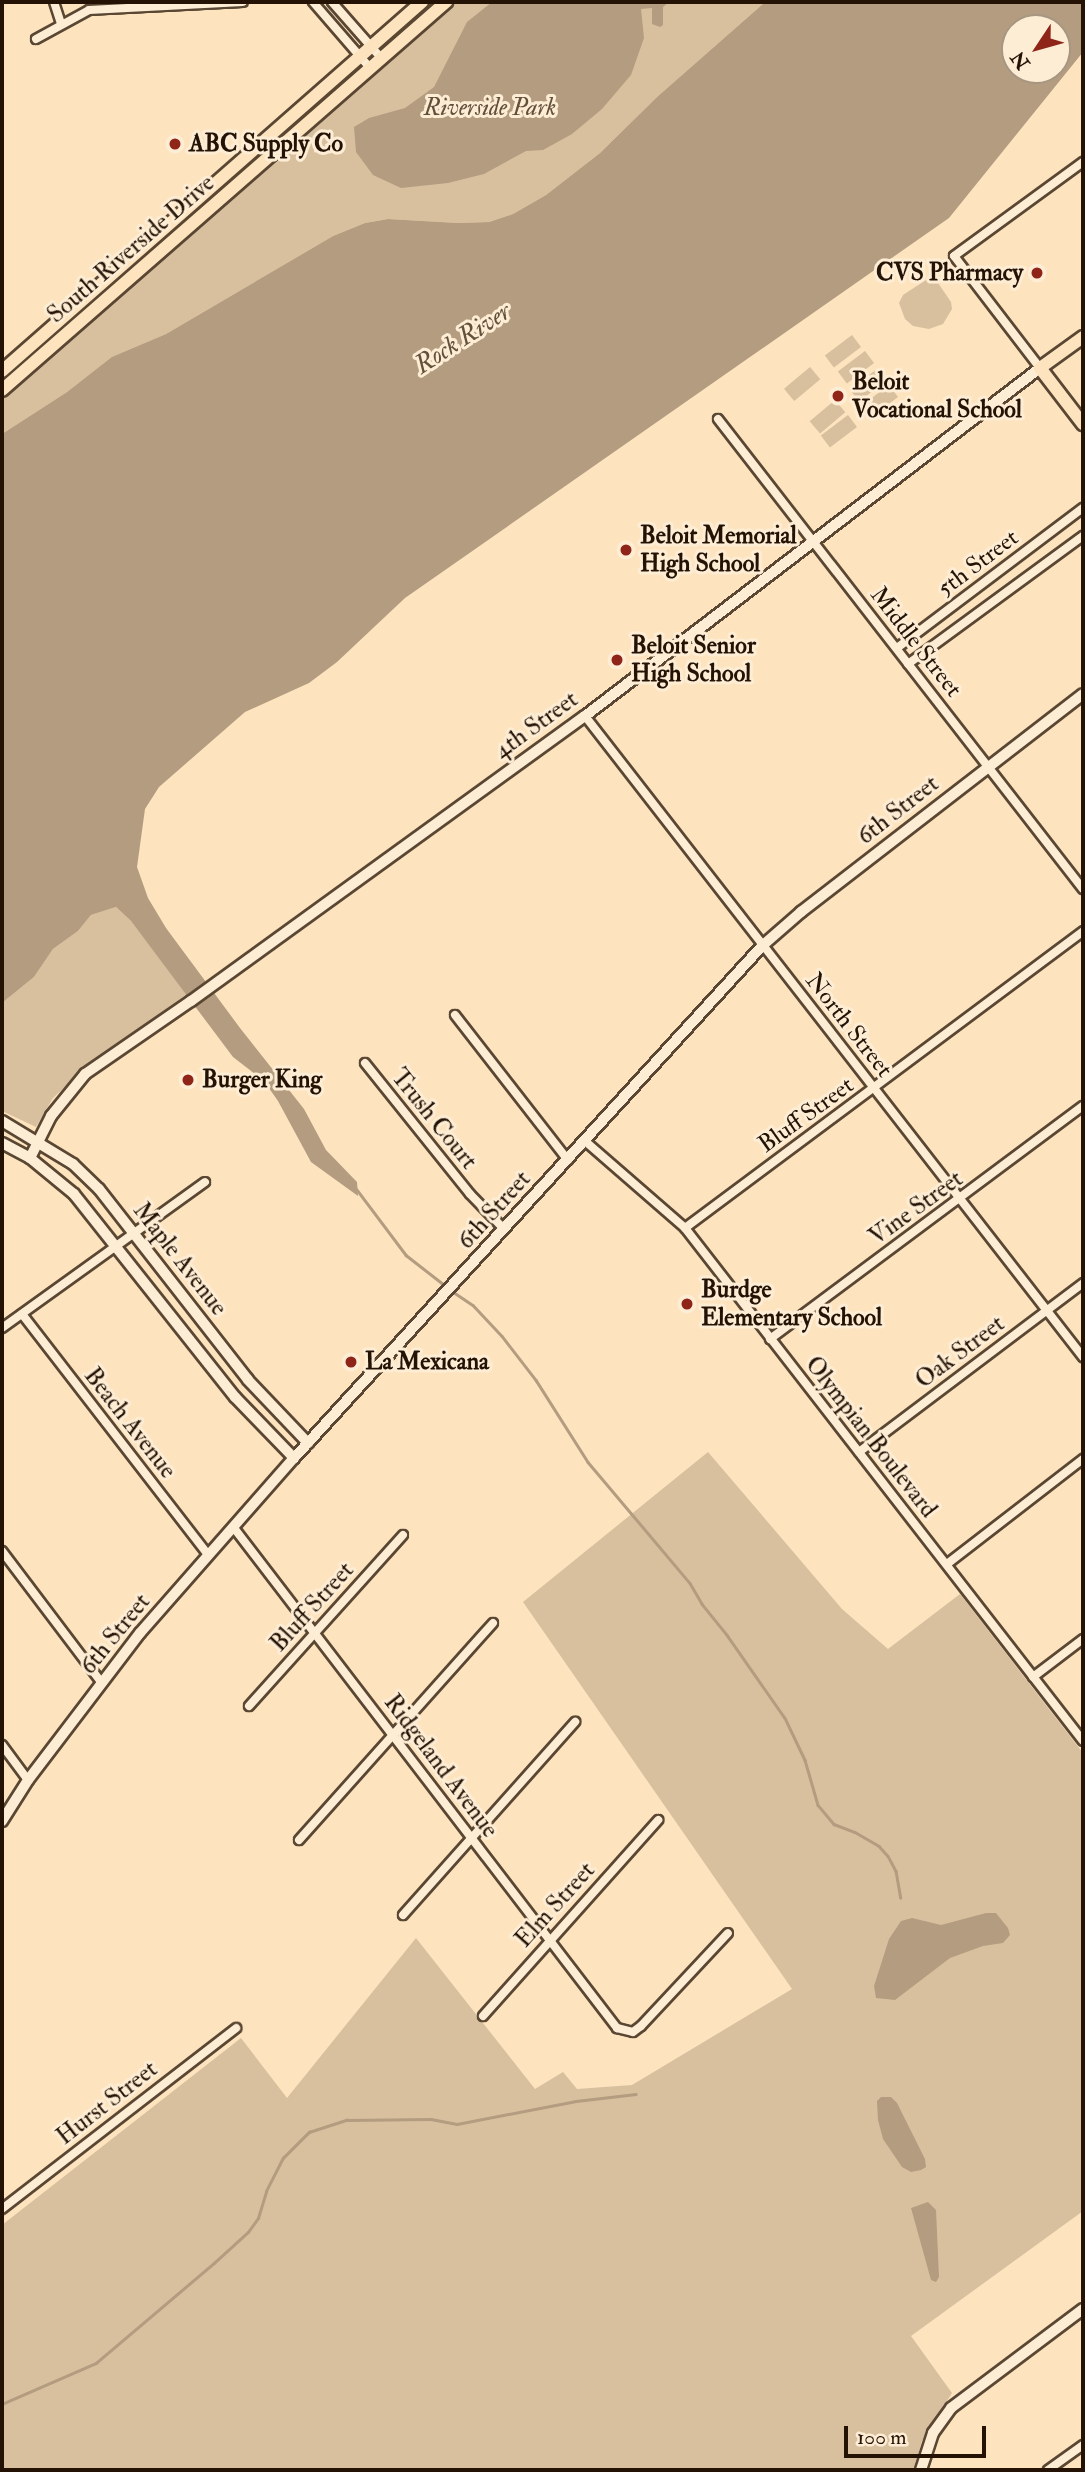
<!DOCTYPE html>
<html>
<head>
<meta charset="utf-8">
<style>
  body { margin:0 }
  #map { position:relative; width:1085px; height:2472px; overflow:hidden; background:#fde3be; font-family:"IM FELL Double Pica",serif }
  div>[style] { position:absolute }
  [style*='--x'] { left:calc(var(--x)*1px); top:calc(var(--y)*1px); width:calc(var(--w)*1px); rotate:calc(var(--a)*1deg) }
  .green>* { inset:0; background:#d8c09f; transform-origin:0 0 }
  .water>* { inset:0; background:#b39c7f }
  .stream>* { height:2.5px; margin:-1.25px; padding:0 1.25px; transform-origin:1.25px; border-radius:1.25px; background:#b39c7f }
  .roads { filter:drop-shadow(2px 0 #5a4733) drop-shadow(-2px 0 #5a4733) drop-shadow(0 2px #5a4733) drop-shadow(0 -2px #5a4733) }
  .street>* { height:8px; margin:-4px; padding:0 4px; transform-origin:4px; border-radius:4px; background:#feedd5 }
  .secondary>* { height:10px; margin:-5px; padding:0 5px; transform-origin:5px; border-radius:5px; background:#feedd5 }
  .primary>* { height:12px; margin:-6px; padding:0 6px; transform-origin:6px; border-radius:6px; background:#fde3be }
  .dots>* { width:19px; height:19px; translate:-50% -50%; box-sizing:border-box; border:4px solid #feedd5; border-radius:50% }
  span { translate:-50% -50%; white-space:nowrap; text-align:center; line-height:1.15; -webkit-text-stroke:6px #feedd5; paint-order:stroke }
  .park-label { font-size:24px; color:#63503b; font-style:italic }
  .poi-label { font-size:24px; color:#241305; font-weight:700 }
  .left { translate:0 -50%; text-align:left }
  .right { translate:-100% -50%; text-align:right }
  .street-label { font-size:24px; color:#241305 }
  .water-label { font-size:26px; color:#64513c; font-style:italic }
  .frame { position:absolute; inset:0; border:4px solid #241305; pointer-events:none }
  .north { position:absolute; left:1001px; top:14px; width:70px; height:70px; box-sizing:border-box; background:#feedd5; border:2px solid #a79682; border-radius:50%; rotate:234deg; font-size:19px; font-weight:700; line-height:28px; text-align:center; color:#241305 }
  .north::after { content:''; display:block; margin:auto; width:24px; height:32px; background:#8f2418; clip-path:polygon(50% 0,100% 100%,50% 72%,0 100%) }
  .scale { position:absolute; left:844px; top:2426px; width:142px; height:32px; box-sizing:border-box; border:4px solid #241305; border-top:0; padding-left:9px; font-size:21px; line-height:24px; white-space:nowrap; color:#241305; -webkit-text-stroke:5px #feedd5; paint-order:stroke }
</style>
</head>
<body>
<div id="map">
  <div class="green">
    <div style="clip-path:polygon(455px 2px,765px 2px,657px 97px,600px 153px,546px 195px,513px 214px,489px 222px,458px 223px,388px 219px,365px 223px,333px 236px,166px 334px,113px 357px,67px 392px,2px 434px,2px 399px)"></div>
    <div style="clip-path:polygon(929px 278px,936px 280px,951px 302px,952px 309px,943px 324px,929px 329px,913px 326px,905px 319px,899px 303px,903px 295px)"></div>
    <div style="left:852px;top:335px;width:15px;height:34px;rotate:53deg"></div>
    <div style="left:865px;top:351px;width:15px;height:34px;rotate:53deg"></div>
    <div style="left:810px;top:367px;width:16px;height:34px;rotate:50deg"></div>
    <div style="left:877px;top:369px;width:15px;height:34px;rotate:53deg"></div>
    <div style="left:889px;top:385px;width:15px;height:35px;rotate:53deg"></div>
    <div style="left:835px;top:400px;width:16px;height:33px;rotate:50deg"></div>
    <div style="left:848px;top:415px;width:15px;height:34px;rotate:53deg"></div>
    <div style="clip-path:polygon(116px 907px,131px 921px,187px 994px,91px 1063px,53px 1098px,36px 1127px,2px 1111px,2px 1003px,34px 977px,53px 949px,78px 931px,91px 915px)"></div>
    <div style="clip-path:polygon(708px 1452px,842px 1609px,888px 1649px,960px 1594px,1083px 1753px,1083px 2211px,911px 2336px,952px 2393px,922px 2441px,914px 2470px,2px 2470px,2px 2225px,241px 2038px,287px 2098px,416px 1938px,535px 2089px,563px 2072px,577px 2089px,632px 2085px,792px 1989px,523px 1602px)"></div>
  </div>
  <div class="water">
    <div style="clip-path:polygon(492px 2px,669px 2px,663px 7px,663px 25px,660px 27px,652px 24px,652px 8px,641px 9px,644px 38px,631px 75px,602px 109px,572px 134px,543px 150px,526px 151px,484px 174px,448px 183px,401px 188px,373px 175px,356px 152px,354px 127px,369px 118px,405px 108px,434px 87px,467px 22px)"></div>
    <div style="clip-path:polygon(evenodd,765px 2px,1083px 2px,1083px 52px,949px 218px,405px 598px,337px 662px,309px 683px,245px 712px,159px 787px,145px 809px,137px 867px,148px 898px,166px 928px,240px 1028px,304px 1109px,326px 1150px,357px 1182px,358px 1196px,311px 1162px,278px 1101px,264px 1081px,233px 1057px,131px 921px,116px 907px,91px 915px,78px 931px,53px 949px,34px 977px,2px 1003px,2px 434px,67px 392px,112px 357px,166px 334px,333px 236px,365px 223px,388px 219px,458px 223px,489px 222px,513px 214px,546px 195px,600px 153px,657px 97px,765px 2px,1015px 28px,1057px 28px,1057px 70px,1015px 70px,1015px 28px)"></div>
    <div style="clip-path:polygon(986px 1913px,996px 1913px,1008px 1928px,1010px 1935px,1003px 1943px,983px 1946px,950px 1958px,895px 2000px,876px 1998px,874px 1986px,889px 1939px,901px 1921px,912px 1918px,941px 1925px)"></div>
    <div style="clip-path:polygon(881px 2097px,891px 2097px,897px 2103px,925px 2159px,926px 2167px,921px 2170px,911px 2172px,902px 2167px,883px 2139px,878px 2120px,877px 2101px)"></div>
    <div style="clip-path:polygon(928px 2202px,936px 2210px,939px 2277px,936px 2282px,931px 2280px,911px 2208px)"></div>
  </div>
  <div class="stream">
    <div style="--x:355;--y:1187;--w:85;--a:53.1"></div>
    <div style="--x:406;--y:1255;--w:52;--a:38"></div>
    <div style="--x:452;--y:1291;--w:25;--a:34"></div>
    <div style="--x:473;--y:1305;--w:42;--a:46.9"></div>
    <div style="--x:502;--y:1336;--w:56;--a:52.3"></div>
    <div style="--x:536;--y:1380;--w:97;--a:57.6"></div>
    <div style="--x:588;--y:1462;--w:158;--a:49.9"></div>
    <div style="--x:690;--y:1583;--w:24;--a:60"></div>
    <div style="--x:702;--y:1604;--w:40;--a:51"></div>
    <div style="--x:727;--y:1635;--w:101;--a:55.1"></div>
    <div style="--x:785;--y:1718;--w:47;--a:64.5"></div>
    <div style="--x:805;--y:1760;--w:47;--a:73.9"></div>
    <div style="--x:818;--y:1805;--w:25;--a:50"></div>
    <div style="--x:834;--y:1824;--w:22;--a:21"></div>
    <div style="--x:855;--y:1832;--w:28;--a:30"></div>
    <div style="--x:879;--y:1846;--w:13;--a:48"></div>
    <div style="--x:888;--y:1856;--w:17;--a:62"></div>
    <div style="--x:896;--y:1871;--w:27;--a:80"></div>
    <div style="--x:2;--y:2404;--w:103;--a:-23.6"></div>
    <div style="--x:96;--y:2363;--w:155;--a:-40.3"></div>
    <div style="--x:214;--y:2263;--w:46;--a:-42.4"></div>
    <div style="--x:248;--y:2232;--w:17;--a:-54"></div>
    <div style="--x:258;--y:2218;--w:28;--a:-73"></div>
    <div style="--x:266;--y:2191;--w:37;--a:-63"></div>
    <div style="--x:283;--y:2158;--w:37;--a:-45"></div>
    <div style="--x:309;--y:2132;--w:40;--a:-18"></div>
    <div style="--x:347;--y:2120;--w:84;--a:-0.7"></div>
    <div style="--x:431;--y:2119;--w:26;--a:11"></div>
    <div style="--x:457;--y:2124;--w:121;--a:-10.9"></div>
    <div style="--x:576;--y:2101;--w:60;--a:-6.7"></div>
  </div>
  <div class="roads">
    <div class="street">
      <div style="--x:54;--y:2;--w:22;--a:72"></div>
      <div style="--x:313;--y:2;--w:89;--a:49.1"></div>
      <div style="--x:332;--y:2;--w:76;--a:48.7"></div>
      <div style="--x:36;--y:39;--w:60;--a:-28.7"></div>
      <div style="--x:89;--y:10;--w:154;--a:-3"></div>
      <div style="--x:1040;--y:368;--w:141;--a:-127.5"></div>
      <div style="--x:954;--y:256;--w:160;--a:-36.1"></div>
      <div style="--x:718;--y:419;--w:595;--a:52.17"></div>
      <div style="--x:897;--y:648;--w:233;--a:-37"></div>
      <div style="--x:908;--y:664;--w:217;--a:-36.2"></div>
      <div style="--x:585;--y:716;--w:812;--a:52.16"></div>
      <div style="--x:455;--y:1015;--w:184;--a:52.1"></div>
      <div style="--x:365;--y:1063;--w:168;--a:51.3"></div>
      <div style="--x:470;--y:1194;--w:49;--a:45.8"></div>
      <div style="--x:585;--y:1141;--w:133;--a:41"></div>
      <div style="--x:685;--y:1228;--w:649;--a:52.19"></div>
      <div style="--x:685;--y:1228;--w:497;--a:-36.7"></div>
      <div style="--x:22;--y:1314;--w:304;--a:52.3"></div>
      <div style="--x:2;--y:1328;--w:250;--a:-35.7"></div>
      <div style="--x:770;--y:1339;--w:390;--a:-36.7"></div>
      <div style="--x:859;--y:1452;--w:281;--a:-37"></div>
      <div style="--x:234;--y:1528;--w:630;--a:52.55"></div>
      <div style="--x:617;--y:2028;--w:16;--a:14"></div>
      <div style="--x:633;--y:2032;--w:10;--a:-37"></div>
      <div style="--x:641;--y:2026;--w:127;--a:-46.9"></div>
      <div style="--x:2;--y:1551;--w:166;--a:52.9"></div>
      <div style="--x:947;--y:1564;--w:172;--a:-37.7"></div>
      <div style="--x:1033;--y:1677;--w:63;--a:-37.2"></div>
      <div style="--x:249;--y:1706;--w:230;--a:-48"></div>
      <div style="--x:2;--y:1745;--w:44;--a:53.4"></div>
      <div style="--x:299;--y:1840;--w:291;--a:-48.2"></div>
      <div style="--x:403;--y:1915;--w:259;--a:-48.3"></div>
      <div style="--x:483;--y:2016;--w:263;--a:-48.2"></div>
      <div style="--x:2;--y:2209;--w:296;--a:-37.7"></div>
      <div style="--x:1048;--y:2470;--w:43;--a:-35.5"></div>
    </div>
    <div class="secondary">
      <div style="--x:2;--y:1121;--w:83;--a:31.2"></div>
      <div style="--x:73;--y:1164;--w:36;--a:44"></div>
      <div style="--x:99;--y:1189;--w:242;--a:52"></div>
      <div style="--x:248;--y:1380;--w:87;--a:46.4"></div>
      <div style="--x:2;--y:1143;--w:32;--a:28"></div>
      <div style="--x:30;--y:1158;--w:57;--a:39.3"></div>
      <div style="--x:74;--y:1194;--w:259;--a:51.6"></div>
      <div style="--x:235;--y:1397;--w:85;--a:46"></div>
      <div style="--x:30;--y:1158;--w:47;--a:-63.4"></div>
      <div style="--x:51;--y:1116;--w:54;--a:-51"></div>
      <div style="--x:85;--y:1074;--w:129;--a:-34.6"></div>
      <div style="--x:191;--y:1001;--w:486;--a:-35.9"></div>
      <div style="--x:585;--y:716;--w:573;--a:-37.41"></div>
      <div style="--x:2;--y:1821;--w:49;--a:-57.6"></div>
      <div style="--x:28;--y:1780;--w:185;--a:-52.7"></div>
      <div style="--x:140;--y:1633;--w:233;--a:-48.7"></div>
      <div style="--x:294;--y:1458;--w:694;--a:-47.57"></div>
      <div style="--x:762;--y:946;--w:52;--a:-41.1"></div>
      <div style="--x:801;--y:912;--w:356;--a:-37.7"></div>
      <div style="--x:921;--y:2470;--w:39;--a:-72"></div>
      <div style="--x:933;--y:2433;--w:31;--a:-54"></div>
      <div style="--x:951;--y:2408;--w:165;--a:-36.9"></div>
    </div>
    <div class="primary">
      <div style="--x:1083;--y:337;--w:53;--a:144.2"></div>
      <div style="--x:1040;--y:368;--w:71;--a:52.5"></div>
      <div style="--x:2;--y:371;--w:559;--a:-41.3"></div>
      <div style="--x:2;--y:390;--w:590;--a:-41.15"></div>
    </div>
  </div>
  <div class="dots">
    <div style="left:175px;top:144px;background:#8f2418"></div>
    <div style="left:1037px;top:273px;background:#8f2418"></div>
    <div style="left:838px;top:396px;background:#8f2418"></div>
    <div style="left:626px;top:550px;background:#8f2418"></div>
    <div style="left:617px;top:660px;background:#8f2418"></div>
    <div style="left:188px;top:1080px;background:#8f2418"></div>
    <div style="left:687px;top:1304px;background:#8f2418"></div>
    <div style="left:351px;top:1362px;background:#8f2418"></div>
  </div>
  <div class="park-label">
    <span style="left:490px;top:108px">Riverside Park</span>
  </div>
  <div class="poi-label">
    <span class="left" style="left:189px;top:144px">ABC Supply Co</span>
    <span class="right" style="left:1023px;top:273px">CVS Pharmacy</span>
    <span class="left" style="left:852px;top:396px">Beloit<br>Vocational School</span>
    <span class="left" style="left:640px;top:550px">Beloit Memorial<br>High School</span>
    <span class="left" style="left:631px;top:660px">Beloit Senior<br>High School</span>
    <span class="left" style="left:202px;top:1080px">Burger King</span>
    <span class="left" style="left:701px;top:1304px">Burdge<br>Elementary School</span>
    <span class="left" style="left:365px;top:1362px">La Mexicana</span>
  </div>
  <div class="street-label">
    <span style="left:131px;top:249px;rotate:-41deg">South Riverside Drive</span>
    <span style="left:978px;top:563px;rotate:-37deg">5th Street</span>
    <span style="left:916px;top:642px;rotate:52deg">Middle Street</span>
    <span style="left:536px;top:725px;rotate:-36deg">4th Street</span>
    <span style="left:898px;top:810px;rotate:-38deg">6th Street</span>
    <span style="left:849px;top:1025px;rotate:52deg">North Street</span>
    <span style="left:806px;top:1115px;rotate:-36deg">Bluff Street</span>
    <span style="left:434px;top:1119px;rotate:51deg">Trush Court</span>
    <span style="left:916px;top:1208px;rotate:-36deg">Vine Street</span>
    <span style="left:494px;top:1210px;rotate:-48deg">6th Street</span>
    <span style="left:180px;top:1259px;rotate:52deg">Maple Avenue</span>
    <span style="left:960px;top:1352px;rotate:-37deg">Oak Street</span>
    <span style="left:130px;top:1423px;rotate:52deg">Beach Avenue</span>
    <span style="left:871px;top:1437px;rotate:52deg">Olympian Boulevard</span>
    <span style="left:312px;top:1607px;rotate:-48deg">Bluff Street</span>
    <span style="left:115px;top:1634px;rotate:-51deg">6th Street</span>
    <span style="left:441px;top:1766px;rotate:53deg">Ridgeland Avenue</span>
    <span style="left:555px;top:1905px;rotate:-48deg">Elm Street</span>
    <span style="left:107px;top:2103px;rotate:-38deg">Hurst Street</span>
  </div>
  <div class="water-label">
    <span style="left:463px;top:339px;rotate:-33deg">Rock River</span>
  </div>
  <div class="frame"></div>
  <div class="north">N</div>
  <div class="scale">100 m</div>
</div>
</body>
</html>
